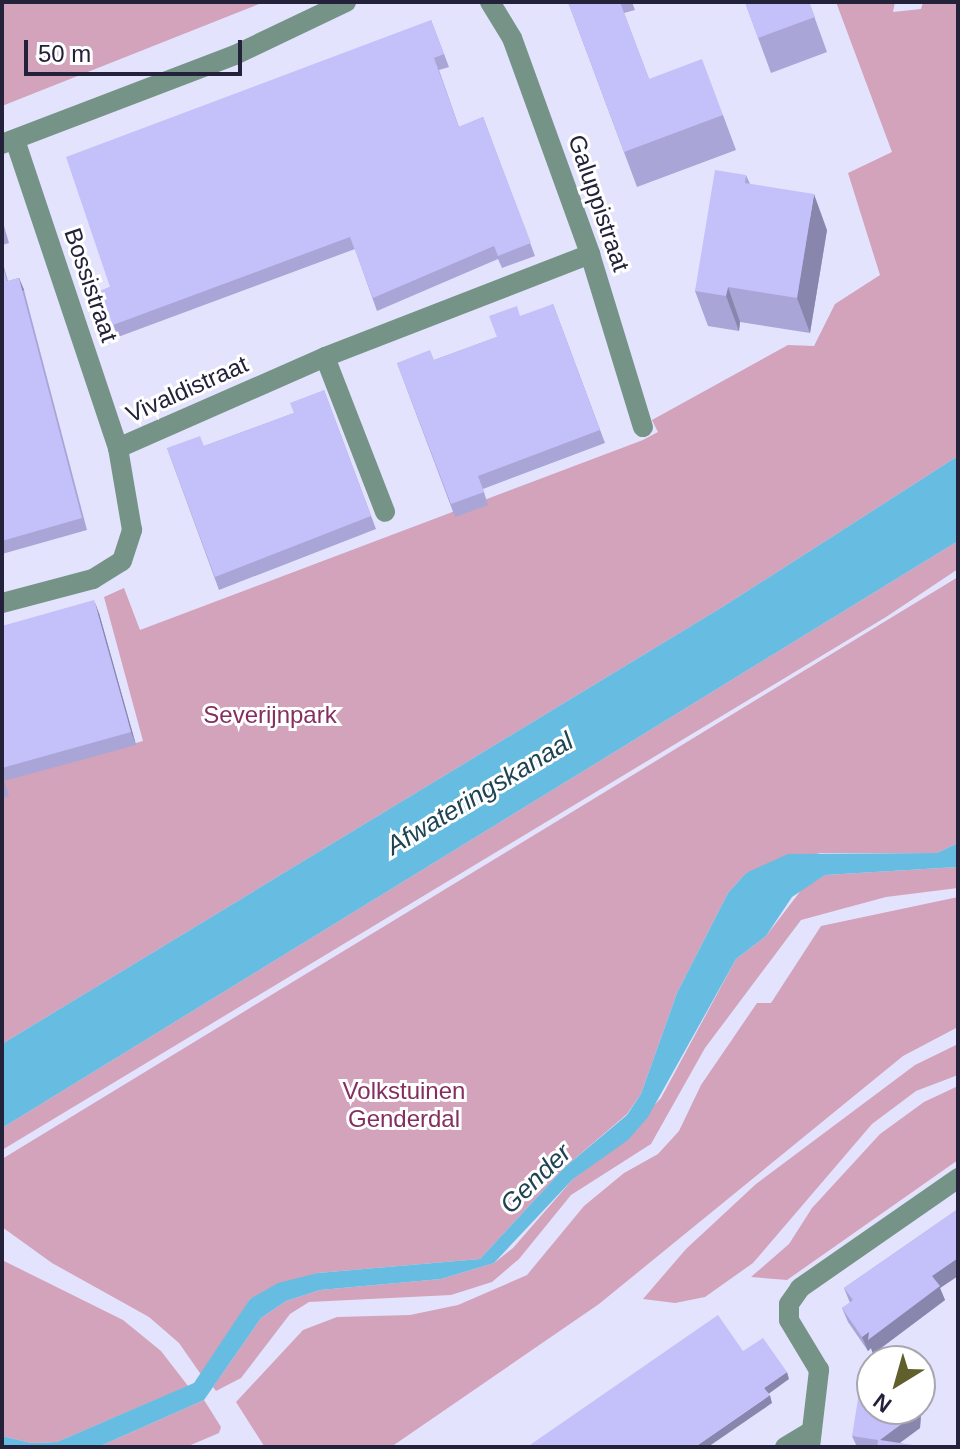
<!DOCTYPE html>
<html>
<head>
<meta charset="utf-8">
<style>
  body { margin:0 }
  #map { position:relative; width:960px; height:1449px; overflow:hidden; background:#e4e3fd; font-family:Arial,sans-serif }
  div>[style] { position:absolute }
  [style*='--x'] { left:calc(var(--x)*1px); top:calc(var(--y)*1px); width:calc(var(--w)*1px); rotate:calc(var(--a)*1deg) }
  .green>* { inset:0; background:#d2a3ba }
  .water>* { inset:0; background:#66bce1 }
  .minor>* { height:20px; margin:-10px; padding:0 10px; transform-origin:10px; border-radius:10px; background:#759487 }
  .tertiary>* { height:20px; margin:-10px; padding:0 10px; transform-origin:10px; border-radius:10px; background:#759487 }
  .wall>* { inset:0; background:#a9a5d6 }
  .shaded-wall>* { inset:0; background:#8986ae; transform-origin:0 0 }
  .building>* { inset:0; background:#c4c0f9 }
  span { translate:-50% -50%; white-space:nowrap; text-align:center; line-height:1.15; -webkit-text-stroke:6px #fff; paint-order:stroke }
  .street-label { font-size:24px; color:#24223a }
  .park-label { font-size:24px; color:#842f60 }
  .water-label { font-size:26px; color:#1e4454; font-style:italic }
  .frame { position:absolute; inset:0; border:4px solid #24223a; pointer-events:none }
  .north { position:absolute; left:856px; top:1345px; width:80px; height:80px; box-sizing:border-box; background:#fff; border:2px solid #a7a7b0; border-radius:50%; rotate:217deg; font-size:22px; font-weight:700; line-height:32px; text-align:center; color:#24223a }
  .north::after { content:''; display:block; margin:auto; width:28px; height:36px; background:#61602d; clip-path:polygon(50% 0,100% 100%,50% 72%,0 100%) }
  .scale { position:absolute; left:24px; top:40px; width:218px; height:36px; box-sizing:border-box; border:4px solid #24223a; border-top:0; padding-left:10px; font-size:24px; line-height:28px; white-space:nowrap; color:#24223a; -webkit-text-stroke:6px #fff; paint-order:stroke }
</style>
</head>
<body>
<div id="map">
  <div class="green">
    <div style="clip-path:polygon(2px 2px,264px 2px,2px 106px)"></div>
    <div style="clip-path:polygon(836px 2px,895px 2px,893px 12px,921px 9px,923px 2px,958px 2px,958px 456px,724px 606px,2px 1044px,2px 781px,143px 741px,104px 597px,124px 588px,140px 630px,643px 440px,658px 432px,652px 420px,788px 345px,814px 346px,835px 304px,880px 275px,848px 173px,892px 152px)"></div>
    <div style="clip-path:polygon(958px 541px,958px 569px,886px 617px,2px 1150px,2px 1128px)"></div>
    <div style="clip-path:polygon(958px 577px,958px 843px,937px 853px,820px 853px,746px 873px,728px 893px,677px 993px,641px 1094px,627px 1114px,564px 1168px,480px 1259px,318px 1273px,250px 1299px,202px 1376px,179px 1343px,149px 1317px,52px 1263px,2px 1227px,2px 1159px)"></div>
    <div style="clip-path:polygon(958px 867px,958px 888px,886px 897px,801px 920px,705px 1048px,651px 1144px,571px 1195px,519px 1259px,492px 1282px,451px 1295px,309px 1302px,290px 1314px,241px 1378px,216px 1391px,213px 1387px,261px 1318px,286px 1301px,320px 1290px,441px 1279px,494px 1263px,513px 1248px,573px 1179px,612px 1150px,661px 1098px,736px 959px,766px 936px,802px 889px,825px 875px)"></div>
    <div style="clip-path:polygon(958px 897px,958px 1027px,903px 1056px,599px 1304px,391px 1447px,264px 1446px,236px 1402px,303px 1330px,337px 1317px,410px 1315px,458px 1305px,527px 1275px,584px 1206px,624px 1173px,658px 1154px,679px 1131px,701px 1085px,757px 1003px,771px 1003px,821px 926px)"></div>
    <div style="clip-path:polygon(958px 1044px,958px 1075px,916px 1091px,872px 1124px,753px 1263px,705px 1297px,675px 1303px,643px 1299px,686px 1249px,756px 1184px,915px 1065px)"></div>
    <div style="clip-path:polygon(958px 1086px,958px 1160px,787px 1280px,751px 1277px,789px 1244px,812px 1208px,880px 1134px,924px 1102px)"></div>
    <div style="clip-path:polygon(2px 1260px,123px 1320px,161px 1351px,188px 1386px,57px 1442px,31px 1443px,2px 1436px)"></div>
    <div style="clip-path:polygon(204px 1400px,221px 1427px,219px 1433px,186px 1447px,98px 1447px)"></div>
  </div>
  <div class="water">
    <div style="clip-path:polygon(958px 456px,958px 541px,2px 1128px,2px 1044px,724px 606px)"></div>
    <div style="clip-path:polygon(958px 843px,958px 867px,825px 875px,792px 897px,766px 936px,736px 959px,648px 1117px,628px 1140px,573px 1179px,494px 1263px,441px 1279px,320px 1290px,286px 1301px,261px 1318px,204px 1400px,98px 1447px,2px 1447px,2px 1436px,31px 1443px,57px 1442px,194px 1383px,250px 1299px,278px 1283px,318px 1273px,480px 1259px,564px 1168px,627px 1115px,641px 1094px,677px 993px,728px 893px,746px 873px,788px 854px,937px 853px)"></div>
  </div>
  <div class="minor">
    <div style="--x:490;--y:2;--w:42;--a:58.6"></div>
    <div style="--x:512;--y:38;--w:230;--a:70.1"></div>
    <div style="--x:590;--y:254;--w:181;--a:73"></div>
    <div style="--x:15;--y:140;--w:325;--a:71.5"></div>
    <div style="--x:325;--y:357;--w:166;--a:68.8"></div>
    <div style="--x:2;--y:603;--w:94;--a:-14.8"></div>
    <div style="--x:93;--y:579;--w:34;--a:-32"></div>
    <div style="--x:122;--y:561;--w:33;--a:-72"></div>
    <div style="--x:132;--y:530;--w:83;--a:-99.7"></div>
    <div style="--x:118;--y:448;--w:226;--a:-23.7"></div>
    <div style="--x:325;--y:357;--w:284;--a:-21.2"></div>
    <div style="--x:785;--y:1447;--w:31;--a:-31"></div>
    <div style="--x:810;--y:1447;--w:78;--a:-83.3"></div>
    <div style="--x:819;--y:1370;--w:58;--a:-121"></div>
    <div style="--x:789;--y:1320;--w:16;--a:-90"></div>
    <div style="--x:789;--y:1304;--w:19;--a:-55"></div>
    <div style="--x:800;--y:1288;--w:193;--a:-34.8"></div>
  </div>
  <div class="tertiary">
    <div style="--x:2;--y:144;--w:249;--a:-20.9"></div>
    <div style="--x:235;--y:55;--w:123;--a:-25.5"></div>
  </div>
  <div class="wall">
    <div style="clip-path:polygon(568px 2px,632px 2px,635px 10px,624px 13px,649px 79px,723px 115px,736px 150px,637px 187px)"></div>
    <div style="clip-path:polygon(745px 2px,809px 2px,827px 52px,771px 73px)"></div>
    <div style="clip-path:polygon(431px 20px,449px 67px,439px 70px,459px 127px,483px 117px,535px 256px,502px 268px,498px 259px,377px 311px,355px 249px,118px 337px,100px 291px,110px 287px)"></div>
    <div style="clip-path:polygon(746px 175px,750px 184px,827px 230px,810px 333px,740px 322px,739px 331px,708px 326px,695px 291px)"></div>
    <div style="clip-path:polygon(2px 219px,9px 243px,2px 245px)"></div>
    <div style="clip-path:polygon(2px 260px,8px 281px,19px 278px,24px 290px,87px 530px,2px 554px)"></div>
    <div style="clip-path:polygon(553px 304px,605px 443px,483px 489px,488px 505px,455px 517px,397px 363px,434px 360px,497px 337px)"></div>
    <div style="clip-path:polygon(324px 390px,376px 529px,219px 590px,167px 448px,204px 446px,294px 413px)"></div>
    <div style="clip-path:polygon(99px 613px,136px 745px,4px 781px,9px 796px,2px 798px,2px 626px)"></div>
    <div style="clip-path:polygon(958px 1209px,958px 1276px,940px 1288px,945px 1300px,873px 1354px,871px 1348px,868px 1351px,848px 1322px,842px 1308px,850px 1303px,844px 1288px)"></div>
    <div style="clip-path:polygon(920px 1363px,924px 1373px,920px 1428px,900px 1443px,914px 1447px,857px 1447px,852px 1436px,920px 1409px)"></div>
  </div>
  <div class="shaded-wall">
    <div style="clip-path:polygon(814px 194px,827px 230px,810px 333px,797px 298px)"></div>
    <div style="left:19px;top:278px;width:13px;height:248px;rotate:67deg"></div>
    <div style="clip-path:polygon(728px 287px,740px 322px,739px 331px,726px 296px)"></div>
    <div style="clip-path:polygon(94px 600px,99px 613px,136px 745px,131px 732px)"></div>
    <div style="clip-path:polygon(958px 1258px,958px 1276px,940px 1288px,945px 1300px,873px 1354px,871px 1348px,868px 1351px,862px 1337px,932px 1276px)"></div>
    <div style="clip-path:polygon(920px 1363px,924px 1373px,920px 1428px,894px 1447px,880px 1440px,915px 1409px,920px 1409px)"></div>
    <div style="clip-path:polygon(787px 1372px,789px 1379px,767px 1395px,764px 1388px)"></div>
    <div style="clip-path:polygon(770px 1395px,772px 1403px,708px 1447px,695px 1447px)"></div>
  </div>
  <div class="building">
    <div style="clip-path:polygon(568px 2px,620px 2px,649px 79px,702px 59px,723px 115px,624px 152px)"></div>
    <div style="clip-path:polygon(745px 2px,809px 2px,815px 17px,758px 38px)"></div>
    <div style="clip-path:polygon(431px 20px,444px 54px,434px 58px,459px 127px,483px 117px,531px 243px,498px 256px,494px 246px,373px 298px,350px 237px,113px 325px,100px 291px,110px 287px,66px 157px)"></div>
    <div style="clip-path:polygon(715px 170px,746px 175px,745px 183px,814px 194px,797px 298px,728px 287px,726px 296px,695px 291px)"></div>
    <div style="clip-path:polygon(2px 263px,7px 281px,19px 278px,82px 518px,2px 541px)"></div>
    <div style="clip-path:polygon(553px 304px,600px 430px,478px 476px,484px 492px,451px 504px,397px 363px,430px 350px,434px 360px,497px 337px,489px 316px,517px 306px,520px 316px)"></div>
    <div style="clip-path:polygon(324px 390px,371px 516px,215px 577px,167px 448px,200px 436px,204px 446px,294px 413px,290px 403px)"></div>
    <div style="clip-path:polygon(94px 600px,131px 732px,2px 768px,2px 626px)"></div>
    <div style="clip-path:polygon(958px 1209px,958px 1258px,932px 1276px,940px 1286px,868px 1340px,869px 1332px,862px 1337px,842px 1308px,853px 1300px,844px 1288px)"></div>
    <div style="clip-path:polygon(718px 1315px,743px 1351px,763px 1338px,787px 1372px,764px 1388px,770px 1395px,695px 1447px,527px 1447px)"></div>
    <div style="clip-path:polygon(918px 1359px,918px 1361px,877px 1361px)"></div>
    <div style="clip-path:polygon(872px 1361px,872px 1409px,915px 1409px,915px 1414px,880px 1440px,913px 1445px,912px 1447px,877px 1447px,878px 1440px,852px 1436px,864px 1362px)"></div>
  </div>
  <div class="street-label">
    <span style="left:599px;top:203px;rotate:71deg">Galuppistraat</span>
    <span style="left:91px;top:285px;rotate:71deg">Bossistraat</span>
    <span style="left:187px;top:389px;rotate:-24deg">Vivaldistraat</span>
  </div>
  <div class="park-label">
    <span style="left:270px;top:715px">Severijnpark</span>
    <span style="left:404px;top:1105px">Volkstuinen<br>Genderdal</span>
  </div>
  <div class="water-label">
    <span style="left:480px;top:794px;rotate:-31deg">Afwateringskanaal</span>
    <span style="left:536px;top:1179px;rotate:-44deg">Gender</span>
  </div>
  <div class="frame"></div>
  <div class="north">N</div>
  <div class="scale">50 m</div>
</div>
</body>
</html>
